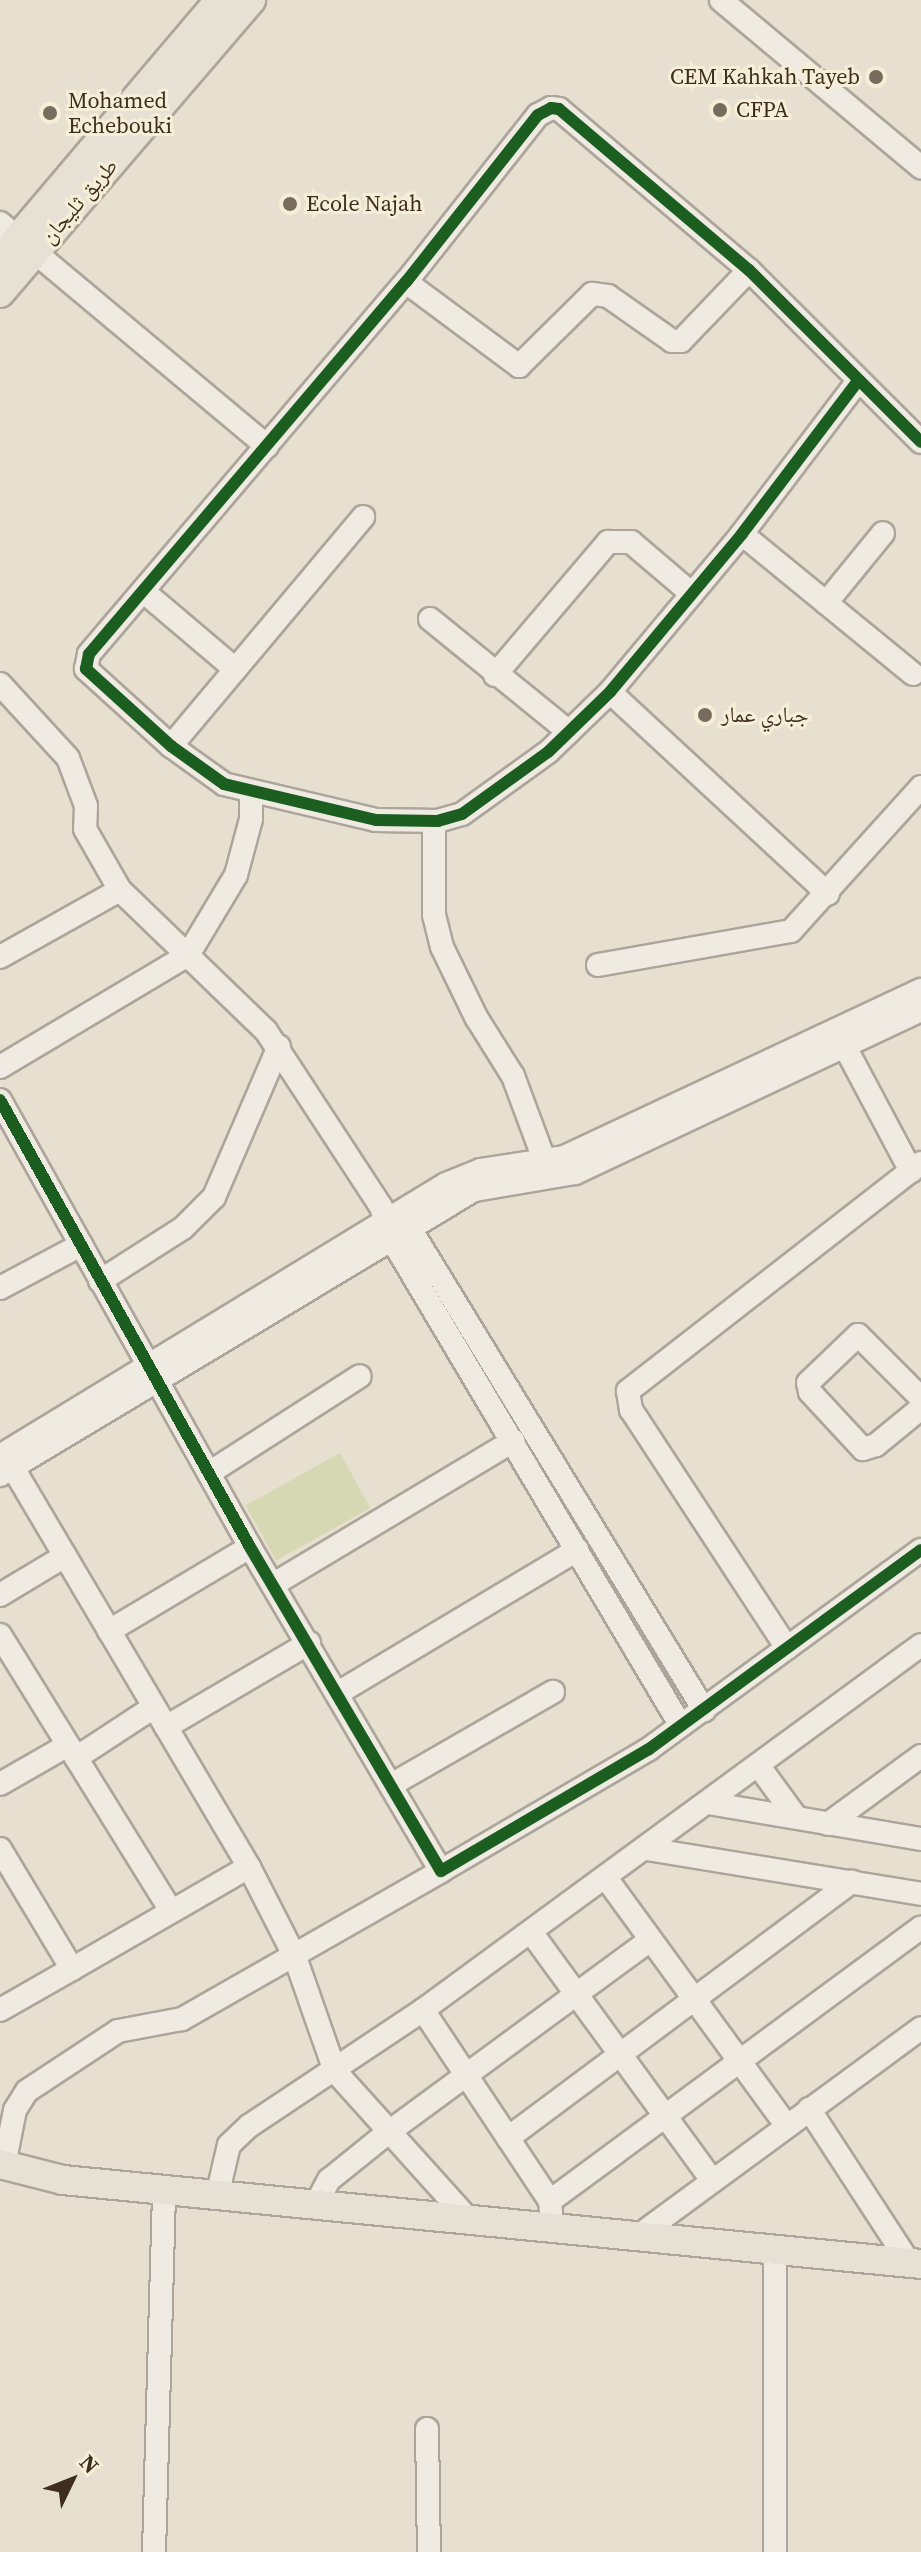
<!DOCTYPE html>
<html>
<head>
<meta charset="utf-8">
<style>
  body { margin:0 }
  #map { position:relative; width:921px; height:2552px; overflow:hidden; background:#e7e0d1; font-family:"Source Serif 4","Noto Naskh Arabic",serif }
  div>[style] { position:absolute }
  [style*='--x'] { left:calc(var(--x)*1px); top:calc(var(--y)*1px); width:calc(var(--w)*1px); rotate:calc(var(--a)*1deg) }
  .green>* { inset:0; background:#d6d7b3; transform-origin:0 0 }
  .roads { filter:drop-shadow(2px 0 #ada599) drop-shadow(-2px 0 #ada599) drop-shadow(0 2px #ada599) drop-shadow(0 -2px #ada599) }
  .minor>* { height:22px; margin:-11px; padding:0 11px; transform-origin:11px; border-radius:11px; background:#efebe3 }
  .major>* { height:28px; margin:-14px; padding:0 14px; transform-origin:14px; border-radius:14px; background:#e6e1d4 }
  .cycleway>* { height:12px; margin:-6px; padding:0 6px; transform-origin:6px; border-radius:6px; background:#1b5e20 }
  .dots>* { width:22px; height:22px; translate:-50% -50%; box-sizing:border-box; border:4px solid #f7eed8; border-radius:50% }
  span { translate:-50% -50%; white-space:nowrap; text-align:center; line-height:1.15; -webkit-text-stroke:6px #f7eed8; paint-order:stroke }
  .poi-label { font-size:22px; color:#3d2e20 }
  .right { translate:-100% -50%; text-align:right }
  .left { translate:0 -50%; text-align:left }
  .street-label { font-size:22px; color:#3d2e20 }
  .north { position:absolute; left:32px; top:2440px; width:80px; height:80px; -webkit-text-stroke:6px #f7eed8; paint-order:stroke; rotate:47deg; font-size:22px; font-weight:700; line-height:32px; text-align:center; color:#3d2e20 }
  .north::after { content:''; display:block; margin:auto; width:28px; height:36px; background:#3d2e20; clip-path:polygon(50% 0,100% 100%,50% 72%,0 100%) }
</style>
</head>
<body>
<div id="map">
  <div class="green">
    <div style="left:340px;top:1453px;width:63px;height:108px;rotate:61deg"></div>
  </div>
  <div class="roads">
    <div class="minor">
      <div style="--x:721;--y:0;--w:261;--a:39.9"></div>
      <div style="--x:0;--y:223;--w:348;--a:39.9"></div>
      <div style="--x:406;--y:282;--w:141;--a:36.6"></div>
      <div style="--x:519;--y:366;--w:103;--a:-44.6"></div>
      <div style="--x:592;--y:294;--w:16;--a:7"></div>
      <div style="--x:608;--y:296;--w:78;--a:35.1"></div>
      <div style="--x:672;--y:341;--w:9;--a:0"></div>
      <div style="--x:681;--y:341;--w:98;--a:-46.2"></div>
      <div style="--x:858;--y:381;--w:192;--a:127.2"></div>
      <div style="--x:742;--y:534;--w:206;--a:129.9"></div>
      <div style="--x:610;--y:692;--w:86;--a:135.9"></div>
      <div style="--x:548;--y:752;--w:106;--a:144.2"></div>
      <div style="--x:462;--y:814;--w:25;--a:164"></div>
      <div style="--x:438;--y:821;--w:62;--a:-179.1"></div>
      <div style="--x:376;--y:820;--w:156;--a:-166.7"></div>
      <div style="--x:224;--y:784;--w:65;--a:-144.4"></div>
      <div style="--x:171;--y:746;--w:115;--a:-137.8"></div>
      <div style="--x:86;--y:669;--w:15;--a:-79"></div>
      <div style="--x:89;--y:654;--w:489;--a:-49.6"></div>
      <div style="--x:406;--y:282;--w:213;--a:-51.7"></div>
      <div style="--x:538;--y:115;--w:15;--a:-28"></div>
      <div style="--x:551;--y:108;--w:8;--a:7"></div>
      <div style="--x:559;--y:109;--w:249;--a:40.3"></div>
      <div style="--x:749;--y:270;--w:243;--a:45"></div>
      <div style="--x:742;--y:534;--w:221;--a:39.3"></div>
      <div style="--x:143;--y:591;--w:121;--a:40.3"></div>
      <div style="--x:826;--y:603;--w:90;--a:-50.8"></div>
      <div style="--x:430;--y:619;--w:179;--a:39.1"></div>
      <div style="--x:495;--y:675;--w:175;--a:-49.6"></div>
      <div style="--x:608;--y:542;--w:23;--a:0"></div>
      <div style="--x:631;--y:542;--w:80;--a:40.4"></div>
      <div style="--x:0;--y:684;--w:100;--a:47.4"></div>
      <div style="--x:68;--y:758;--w:51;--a:69.4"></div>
      <div style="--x:86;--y:806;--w:23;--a:92"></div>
      <div style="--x:85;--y:829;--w:70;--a:60.2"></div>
      <div style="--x:610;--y:692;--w:297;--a:42.8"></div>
      <div style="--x:171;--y:746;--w:299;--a:-50"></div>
      <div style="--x:434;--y:821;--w:94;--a:90"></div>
      <div style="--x:434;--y:915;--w:33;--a:76"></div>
      <div style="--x:442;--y:947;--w:78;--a:64.1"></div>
      <div style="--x:476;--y:1017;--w:70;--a:57.9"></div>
      <div style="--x:513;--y:1076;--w:92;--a:69.6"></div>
      <div style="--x:0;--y:957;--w:137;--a:-29.2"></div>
      <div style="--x:120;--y:890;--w:203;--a:44"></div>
      <div style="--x:266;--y:1031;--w:210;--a:56.8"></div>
      <div style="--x:381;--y:1207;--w:35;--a:72"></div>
      <div style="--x:392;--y:1240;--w:565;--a:59.26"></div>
      <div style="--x:598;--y:965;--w:196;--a:-10"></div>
      <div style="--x:791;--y:931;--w:194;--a:-47.9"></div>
      <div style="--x:844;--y:1045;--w:143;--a:62"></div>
      <div style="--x:0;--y:1067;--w:219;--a:-30.8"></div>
      <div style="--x:188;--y:955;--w:93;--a:-59"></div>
      <div style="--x:236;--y:875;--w:58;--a:-75"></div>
      <div style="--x:251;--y:819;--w:26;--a:-90"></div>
      <div style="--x:0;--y:1100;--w:512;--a:60.78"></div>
      <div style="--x:250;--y:1547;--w:376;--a:59.5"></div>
      <div style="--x:441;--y:1871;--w:241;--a:-30.4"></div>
      <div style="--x:649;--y:1749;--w:337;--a:-36.2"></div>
      <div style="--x:403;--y:1217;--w:578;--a:58.59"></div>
      <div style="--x:100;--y:1281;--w:98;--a:-32.6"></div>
      <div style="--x:183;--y:1228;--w:44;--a:-45"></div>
      <div style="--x:214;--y:1197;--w:164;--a:-66.7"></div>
      <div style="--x:0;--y:1288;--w:92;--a:-28"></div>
      <div style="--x:921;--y:1398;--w:89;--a:-135"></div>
      <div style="--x:858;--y:1335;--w:69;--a:136.2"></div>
      <div style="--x:808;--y:1383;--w:9;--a:77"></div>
      <div style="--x:810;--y:1392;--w:78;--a:47.1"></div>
      <div style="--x:863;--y:1449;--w:14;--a:-17"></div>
      <div style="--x:876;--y:1445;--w:58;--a:-39.4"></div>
      <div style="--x:0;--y:1456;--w:522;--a:-31.38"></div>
      <div style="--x:446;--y:1184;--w:37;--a:-22"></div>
      <div style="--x:480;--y:1170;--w:85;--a:-8.8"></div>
      <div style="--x:564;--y:1157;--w:394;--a:-25.1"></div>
      <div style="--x:209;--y:1473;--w:179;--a:-32.7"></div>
      <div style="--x:0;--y:1475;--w:553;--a:-31.02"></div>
      <div style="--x:474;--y:1190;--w:102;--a:-9.6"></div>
      <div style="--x:575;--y:1173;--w:382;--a:-25.2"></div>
      <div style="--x:274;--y:1584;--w:279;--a:-30.9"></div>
      <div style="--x:0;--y:1595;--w:76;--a:-31"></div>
      <div style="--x:109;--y:1631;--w:164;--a:-30.8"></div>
      <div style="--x:0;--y:1635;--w:325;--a:58.2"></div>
      <div style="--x:787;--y:1648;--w:285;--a:-123.2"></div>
      <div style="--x:631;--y:1410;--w:19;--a:-99"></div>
      <div style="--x:628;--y:1391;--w:371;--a:-37.9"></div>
      <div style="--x:338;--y:1693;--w:279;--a:-30.9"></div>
      <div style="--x:166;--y:1727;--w:166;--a:-30.4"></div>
      <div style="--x:76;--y:1758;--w:93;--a:-33.2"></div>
      <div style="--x:758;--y:1765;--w:64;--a:53.8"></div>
      <div style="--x:0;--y:1784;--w:78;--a:-29.8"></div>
      <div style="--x:391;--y:1785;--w:187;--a:-29.9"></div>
      <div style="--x:708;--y:1803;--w:216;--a:9.6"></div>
      <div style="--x:828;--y:1824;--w:115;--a:-36.2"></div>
      <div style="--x:0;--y:1849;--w:140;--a:59"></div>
      <div style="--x:72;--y:1969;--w:204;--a:-30"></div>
      <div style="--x:249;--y:1867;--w:479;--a:-120.6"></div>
      <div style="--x:647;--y:1849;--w:278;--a:9.3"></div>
      <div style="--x:249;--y:1867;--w:101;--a:62.9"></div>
      <div style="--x:295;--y:1957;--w:121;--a:70.7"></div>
      <div style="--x:335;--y:2071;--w:203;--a:48"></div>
      <div style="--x:606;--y:1878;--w:306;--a:53.9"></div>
      <div style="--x:531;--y:1932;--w:307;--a:53.9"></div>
      <div style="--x:0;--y:2010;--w:83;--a:-29.7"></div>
      <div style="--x:423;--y:2010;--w:229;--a:56.4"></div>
      <div style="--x:550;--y:2201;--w:12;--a:85"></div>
      <div style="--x:809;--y:2109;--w:185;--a:56.9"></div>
      <div style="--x:508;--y:2138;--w:429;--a:-36.7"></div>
      <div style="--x:4;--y:2165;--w:56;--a:-78.7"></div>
      <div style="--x:15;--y:2110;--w:22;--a:-58"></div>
      <div style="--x:27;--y:2091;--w:109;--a:-33.4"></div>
      <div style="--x:118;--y:2031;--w:65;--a:-10.6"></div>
      <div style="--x:182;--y:2019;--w:298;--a:-29.7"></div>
      <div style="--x:217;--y:2196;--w:52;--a:-76.8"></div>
      <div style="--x:229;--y:2145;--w:28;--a:-44"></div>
      <div style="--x:249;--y:2126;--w:209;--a:-33.7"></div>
      <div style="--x:423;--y:2010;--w:617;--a:-36.24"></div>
      <div style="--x:550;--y:2201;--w:461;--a:-36.4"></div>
      <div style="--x:315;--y:2206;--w:30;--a:-62"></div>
      <div style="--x:329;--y:2180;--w:73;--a:-38.9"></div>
      <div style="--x:386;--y:2134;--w:328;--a:-36.3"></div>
      <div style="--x:634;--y:2239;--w:356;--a:-36.3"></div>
      <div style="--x:427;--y:2429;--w:123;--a:89.1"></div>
      <div style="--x:154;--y:2552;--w:362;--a:-88.4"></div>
      <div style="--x:775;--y:2552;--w:300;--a:-90"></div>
    </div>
    <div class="major">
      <div style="--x:0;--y:259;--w:340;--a:-49.7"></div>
      <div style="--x:0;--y:293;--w:386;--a:-49.4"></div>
      <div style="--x:0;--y:2164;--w:65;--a:14.3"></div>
      <div style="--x:63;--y:2180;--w:862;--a:5.59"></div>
    </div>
  </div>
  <div class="cycleway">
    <div style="--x:858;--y:381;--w:192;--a:127.2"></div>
    <div style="--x:742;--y:534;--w:206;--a:129.9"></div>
    <div style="--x:610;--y:692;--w:86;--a:135.9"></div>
    <div style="--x:548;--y:752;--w:106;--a:144.2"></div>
    <div style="--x:462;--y:814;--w:25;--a:164"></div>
    <div style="--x:438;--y:821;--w:62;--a:-179.1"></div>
    <div style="--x:376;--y:820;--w:156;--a:-166.7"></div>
    <div style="--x:224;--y:784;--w:65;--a:-144.4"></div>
    <div style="--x:171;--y:746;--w:115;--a:-137.8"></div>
    <div style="--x:86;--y:669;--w:15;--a:-79"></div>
    <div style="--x:89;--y:654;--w:489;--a:-49.6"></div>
    <div style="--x:406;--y:282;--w:213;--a:-51.7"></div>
    <div style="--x:538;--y:115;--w:15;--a:-28"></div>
    <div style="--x:551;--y:108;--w:8;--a:7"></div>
    <div style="--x:559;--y:109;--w:249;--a:40.3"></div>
    <div style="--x:749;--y:270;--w:243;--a:45"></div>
    <div style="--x:0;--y:1100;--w:512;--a:60.78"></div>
    <div style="--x:250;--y:1547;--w:376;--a:59.5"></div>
    <div style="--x:441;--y:1871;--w:241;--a:-30.4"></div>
    <div style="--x:649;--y:1749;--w:337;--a:-36.2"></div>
  </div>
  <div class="dots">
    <div style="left:876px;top:77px;background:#786c5e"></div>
    <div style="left:720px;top:110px;background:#786c5e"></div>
    <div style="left:50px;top:113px;background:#786c5e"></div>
    <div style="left:290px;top:204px;background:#786c5e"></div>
    <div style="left:705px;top:715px;background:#786c5e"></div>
  </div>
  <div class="poi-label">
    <span class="right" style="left:860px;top:77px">CEM Kahkah Tayeb</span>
    <span class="left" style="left:68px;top:113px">Mohamed<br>Echebouki</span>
    <span class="left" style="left:736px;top:110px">CFPA</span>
    <span class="left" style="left:306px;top:204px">Ecole Najah</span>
    <span class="left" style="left:721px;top:715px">جباري عمار</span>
  </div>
  <div class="street-label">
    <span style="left:79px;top:201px;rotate:-49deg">طريق ثليجان</span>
  </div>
  <div class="north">N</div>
</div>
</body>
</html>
